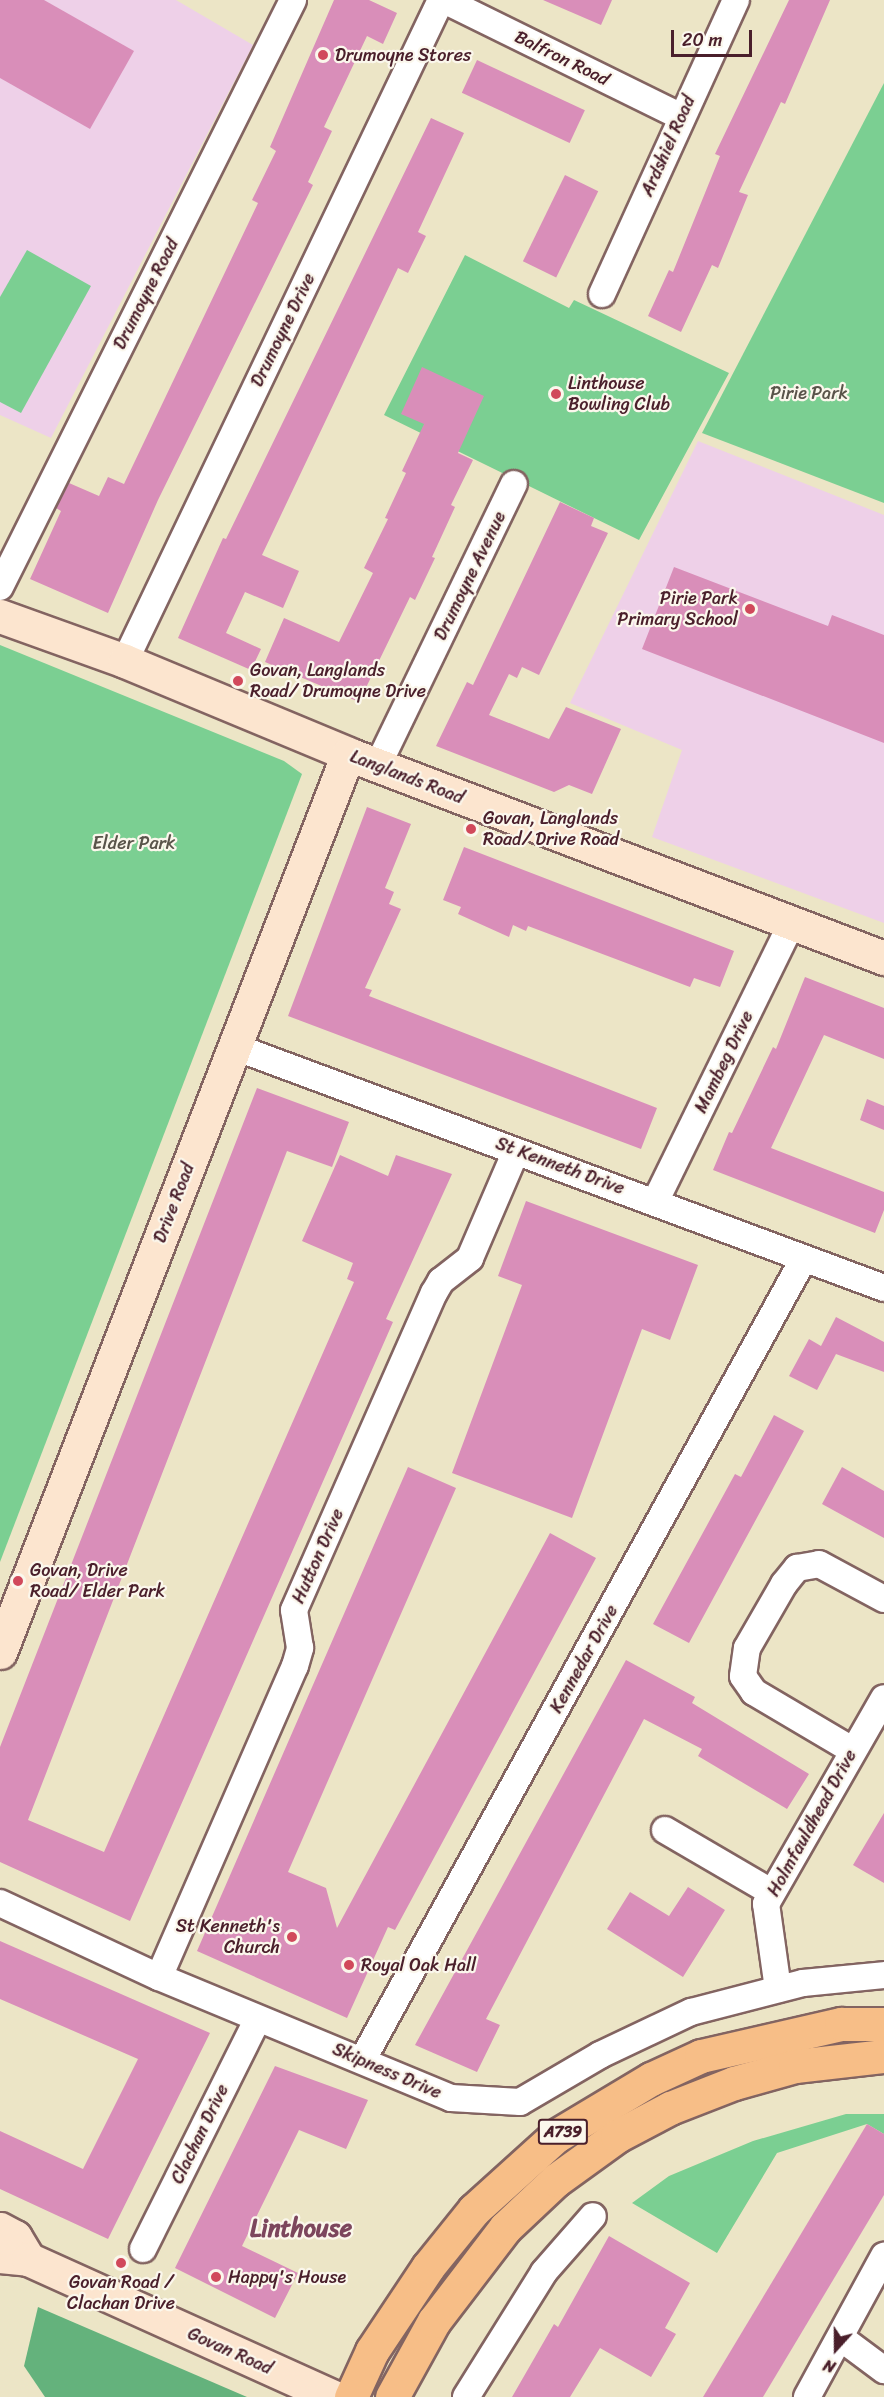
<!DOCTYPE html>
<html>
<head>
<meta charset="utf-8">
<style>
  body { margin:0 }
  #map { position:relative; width:884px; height:2397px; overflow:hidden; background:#ece5c6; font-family:Sriracha,sans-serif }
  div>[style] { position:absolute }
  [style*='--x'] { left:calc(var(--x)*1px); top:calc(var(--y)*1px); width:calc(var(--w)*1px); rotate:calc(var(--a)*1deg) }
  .built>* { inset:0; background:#eed0e8 }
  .green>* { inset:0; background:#7bcf92 }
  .forest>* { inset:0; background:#64b27c }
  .building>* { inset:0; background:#d98eb9; transform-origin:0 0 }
  .roads { filter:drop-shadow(2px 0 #836461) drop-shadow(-2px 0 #836461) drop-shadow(0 2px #836461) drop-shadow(0 -2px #836461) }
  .street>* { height:26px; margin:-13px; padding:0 13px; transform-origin:13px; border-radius:13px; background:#fff }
  .secondary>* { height:33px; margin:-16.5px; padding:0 16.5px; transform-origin:16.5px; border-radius:16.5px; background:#fce5cf }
  .primary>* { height:33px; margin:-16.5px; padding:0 16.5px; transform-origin:16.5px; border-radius:16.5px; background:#f7be87 }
  .dots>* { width:16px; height:16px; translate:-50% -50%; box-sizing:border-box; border:3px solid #fbf7ec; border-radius:50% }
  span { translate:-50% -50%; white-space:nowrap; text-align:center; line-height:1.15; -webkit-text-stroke:4.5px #fbf7ec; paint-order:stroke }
  .shield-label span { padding:2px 4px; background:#fbf7ec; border:2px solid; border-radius:4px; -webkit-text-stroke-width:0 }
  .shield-label { font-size:16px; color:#4a1f2b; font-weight:700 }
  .poi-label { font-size:18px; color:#4a1f2b }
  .left { translate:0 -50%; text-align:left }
  .right { translate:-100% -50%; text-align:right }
  .street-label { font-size:18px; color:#4a1f2b }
  .park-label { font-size:18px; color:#59544a }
  .district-label { font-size:24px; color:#7c465d; font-weight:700 }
  .north { position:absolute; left:806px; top:2319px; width:60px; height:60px; -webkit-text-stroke:4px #fbf7ec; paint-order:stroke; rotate:201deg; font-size:16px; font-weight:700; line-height:24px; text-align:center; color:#4a1f2b }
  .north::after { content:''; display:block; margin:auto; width:21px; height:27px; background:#4a1f2b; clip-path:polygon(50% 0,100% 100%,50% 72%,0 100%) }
  .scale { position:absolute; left:671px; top:30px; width:81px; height:27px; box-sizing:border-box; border:3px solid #4a1f2b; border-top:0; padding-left:8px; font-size:18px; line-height:21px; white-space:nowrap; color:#4a1f2b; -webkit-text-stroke:4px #fbf7ec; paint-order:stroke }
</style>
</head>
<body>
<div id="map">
  <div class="built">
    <div style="clip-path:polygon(0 0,176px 0,253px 45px,51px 438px,0 415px)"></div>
    <div style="clip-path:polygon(698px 441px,884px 515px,884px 923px,652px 837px,682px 750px,570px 703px)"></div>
  </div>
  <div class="green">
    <div style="clip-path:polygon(884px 83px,884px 503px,702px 433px)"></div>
    <div style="clip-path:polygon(27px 250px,91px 286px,21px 413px,0 402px,0 297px)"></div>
    <div style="clip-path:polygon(465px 255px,569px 308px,574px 300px,729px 373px,639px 540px,384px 415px)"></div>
    <div style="clip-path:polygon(0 645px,284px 761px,302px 774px,0 1562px)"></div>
    <div style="clip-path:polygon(846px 2114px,884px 2114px,884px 2134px,867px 2124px,777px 2153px,717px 2253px,632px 2203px,669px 2176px,753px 2141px)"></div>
  </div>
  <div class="forest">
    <div style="clip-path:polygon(38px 2307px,247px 2397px,45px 2397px,24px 2366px)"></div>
  </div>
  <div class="building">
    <div style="clip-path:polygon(0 0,44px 0,134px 51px,90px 129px,0 78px)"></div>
    <div style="clip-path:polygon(334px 0,369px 0,397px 13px,383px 44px,367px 36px,324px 127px,332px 131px,308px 182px,313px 185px,158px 500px,108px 613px,30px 579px,61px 511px,56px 508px,69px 483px,99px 496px,108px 477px,124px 484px,258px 203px,252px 200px,276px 151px,270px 147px)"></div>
    <div style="clip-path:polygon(543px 0,612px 0,601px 25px)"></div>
    <div style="clip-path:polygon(789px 0,830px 0,785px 104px,781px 102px,739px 192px,748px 195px,718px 268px,712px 265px,681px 332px,648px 316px,669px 270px,673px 272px,720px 156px,715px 154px)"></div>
    <div style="left:477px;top:60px;width:119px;height:36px;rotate:25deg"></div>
    <div style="clip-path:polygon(431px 118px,464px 133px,418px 232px,426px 236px,408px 273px,398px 268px,262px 555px,299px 571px,283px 608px,245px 592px,226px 633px,261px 649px,251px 670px,178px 638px,223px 538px,226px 539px)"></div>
    <div style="left:565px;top:175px;width:37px;height:96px;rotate:26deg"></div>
    <div style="clip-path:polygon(422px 367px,484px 396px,458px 453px,473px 460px,451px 505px,455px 507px,432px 557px,435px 558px,415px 600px,410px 597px,359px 702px,265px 662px,284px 618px,339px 642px,373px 573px,364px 568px,388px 519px,385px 518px,406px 473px,402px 471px,424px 424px,401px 414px)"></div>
    <div style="clip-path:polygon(560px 502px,594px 518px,591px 526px,608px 533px,539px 675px,522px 667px,517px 678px,509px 674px,489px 715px,549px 739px,566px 707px,621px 729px,592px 794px,569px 785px,554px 792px,436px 746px,467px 682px,473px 685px)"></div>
    <div style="clip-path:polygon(674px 567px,828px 626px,832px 615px,884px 635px,884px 743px,642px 649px)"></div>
    <div style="clip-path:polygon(367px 807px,411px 824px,385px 888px,394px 892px,389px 904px,401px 909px,365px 988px,372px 990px,369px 996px,657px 1108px,641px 1149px,288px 1016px)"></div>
    <div style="clip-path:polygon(464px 847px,734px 951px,720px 987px,694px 978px,690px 987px,528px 926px,526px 931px,513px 925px,509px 937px,458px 914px,461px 907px,443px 900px)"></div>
    <div style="clip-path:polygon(805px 977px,884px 1008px,884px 1059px,824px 1035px,771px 1148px,884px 1192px,884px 1210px,875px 1233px,713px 1170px,729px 1132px,732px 1133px,773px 1047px,776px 1049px)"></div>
    <div style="clip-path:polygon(257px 1088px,349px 1122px,332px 1167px,287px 1151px,28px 1820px,104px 1852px,354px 1282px,347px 1279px,353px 1263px,302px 1241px,340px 1155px,388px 1176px,396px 1155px,452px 1174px,386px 1319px,393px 1322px,130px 1921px,0 1862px,0 1747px)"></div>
    <div style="clip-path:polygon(867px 1099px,884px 1106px,884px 1130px,860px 1120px)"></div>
    <div style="clip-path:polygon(526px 1201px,698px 1265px,670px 1340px,642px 1329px,572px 1518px,452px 1473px,522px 1285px,498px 1276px)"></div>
    <div style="clip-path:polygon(836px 1317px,884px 1342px,884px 1372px,836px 1354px,817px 1390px,789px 1376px,809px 1339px,821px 1346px)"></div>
    <div style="clip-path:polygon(774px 1415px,804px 1431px,689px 1643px,653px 1624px,735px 1474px,741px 1477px)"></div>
    <div style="clip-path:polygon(408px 1467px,456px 1488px,288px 1872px,326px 1888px,337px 1928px,550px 1533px,596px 1558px,395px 1930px,388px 1927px,347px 2018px,197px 1951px)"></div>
    <div style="clip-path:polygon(842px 1467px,884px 1491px,884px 1538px,822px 1504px)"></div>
    <div style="clip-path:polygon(626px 1660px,695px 1697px,692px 1703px,809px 1774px,787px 1809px,698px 1756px,702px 1749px,644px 1719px,486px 2019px,500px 2025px,477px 2072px,415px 2045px)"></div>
    <div style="clip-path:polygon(884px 1813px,884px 1883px,853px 1865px)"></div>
    <div style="clip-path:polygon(688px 1887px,725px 1910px,683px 1977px,607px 1929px,630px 1892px,669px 1916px)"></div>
    <div style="clip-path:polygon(0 1941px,210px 2033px,108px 2239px,0 2189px,0 2131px,83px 2169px,138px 2059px,0 1999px)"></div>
    <div style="clip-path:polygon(275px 2066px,368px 2100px,346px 2149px,299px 2130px,242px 2246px,298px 2273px,275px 2318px,175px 2268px)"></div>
    <div style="clip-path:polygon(867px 2124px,884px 2134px,884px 2195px,763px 2397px,703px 2397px)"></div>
    <div style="clip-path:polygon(609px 2236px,690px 2283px,665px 2328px,676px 2334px,651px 2377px,600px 2348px,570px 2397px,512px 2397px,554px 2324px,558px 2327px)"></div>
  </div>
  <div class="roads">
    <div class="street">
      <div style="--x:444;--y:0;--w:263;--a:26.2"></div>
      <div style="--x:602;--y:294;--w:323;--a:-65.5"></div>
      <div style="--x:0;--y:587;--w:656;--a:-63.47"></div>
      <div style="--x:125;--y:661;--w:733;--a:-64.45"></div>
      <div style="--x:378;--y:765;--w:312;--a:-64.2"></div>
      <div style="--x:235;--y:1047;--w:692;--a:20.37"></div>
      <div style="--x:656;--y:1200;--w:307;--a:-63.9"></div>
      <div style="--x:852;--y:1750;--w:114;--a:-149.4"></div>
      <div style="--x:754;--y:1692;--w:19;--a:-125"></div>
      <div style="--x:743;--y:1676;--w:28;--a:-82"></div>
      <div style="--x:747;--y:1648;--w:74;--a:-60"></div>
      <div style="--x:784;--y:1584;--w:21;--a:-51"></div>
      <div style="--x:797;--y:1568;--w:22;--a:-10"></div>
      <div style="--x:819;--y:1564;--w:74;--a:28.3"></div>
      <div style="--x:665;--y:1830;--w:123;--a:30.3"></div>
      <div style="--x:0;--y:1903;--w:175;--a:25"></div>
      <div style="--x:159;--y:1977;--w:316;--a:22.5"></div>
      <div style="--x:451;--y:2098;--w:69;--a:3.3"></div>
      <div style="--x:520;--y:2102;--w:93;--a:-30.4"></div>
      <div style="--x:600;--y:2055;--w:101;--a:-25.3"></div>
      <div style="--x:691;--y:2012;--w:116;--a:-14.5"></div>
      <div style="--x:803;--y:1983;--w:81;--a:-5.6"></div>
      <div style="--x:159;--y:1977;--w:339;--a:-66.4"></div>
      <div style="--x:295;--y:1666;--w:19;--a:-74"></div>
      <div style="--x:300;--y:1648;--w:38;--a:-99"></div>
      <div style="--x:294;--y:1610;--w:347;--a:-66.2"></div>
      <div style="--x:434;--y:1293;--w:14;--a:-60"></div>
      <div style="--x:441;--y:1281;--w:37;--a:-38"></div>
      <div style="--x:470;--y:1258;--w:116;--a:-66.7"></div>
      <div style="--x:778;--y:1989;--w:86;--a:-98"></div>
      <div style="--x:766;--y:1904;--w:237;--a:-60.2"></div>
      <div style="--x:363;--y:2059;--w:914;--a:-61.16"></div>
      <div style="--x:143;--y:2249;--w:256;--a:-63.5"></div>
      <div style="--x:841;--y:2338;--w:54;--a:36.7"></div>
      <div style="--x:466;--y:2397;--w:147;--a:-58"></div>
      <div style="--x:544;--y:2272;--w:74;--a:-48.8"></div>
      <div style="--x:807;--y:2397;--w:161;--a:-61.4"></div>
    </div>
    <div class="secondary">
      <div style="--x:0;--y:616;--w:133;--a:19.8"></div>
      <div style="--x:125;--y:661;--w:242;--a:22.6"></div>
      <div style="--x:348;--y:754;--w:574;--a:20.84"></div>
      <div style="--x:0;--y:1652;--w:963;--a:-68.82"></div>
      <div style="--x:0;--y:2229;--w:17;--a:28"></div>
      <div style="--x:15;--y:2237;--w:26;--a:59"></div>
      <div style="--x:0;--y:2256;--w:28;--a:6"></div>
      <div style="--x:28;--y:2259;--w:336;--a:24.3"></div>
    </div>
    <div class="primary">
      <div style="--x:351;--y:2397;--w:51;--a:-65.5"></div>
      <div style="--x:372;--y:2351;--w:101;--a:-56.3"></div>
      <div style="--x:428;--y:2267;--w:73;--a:-51.1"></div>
      <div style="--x:474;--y:2210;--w:110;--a:-42.1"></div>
      <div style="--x:556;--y:2136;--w:111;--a:-31"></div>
      <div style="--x:651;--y:2079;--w:55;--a:-24.7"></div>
      <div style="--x:701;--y:2056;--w:144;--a:-12.9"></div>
      <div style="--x:841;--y:2024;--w:43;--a:0"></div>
      <div style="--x:392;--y:2397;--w:87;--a:-61.1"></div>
      <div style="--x:434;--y:2321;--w:117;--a:-52.6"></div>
      <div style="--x:505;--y:2228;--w:70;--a:-43.3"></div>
      <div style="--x:556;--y:2180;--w:75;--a:-35.8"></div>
      <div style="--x:617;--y:2136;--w:60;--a:-27.8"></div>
      <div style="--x:670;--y:2108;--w:69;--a:-21.3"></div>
      <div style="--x:734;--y:2083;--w:63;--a:-15.6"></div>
      <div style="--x:795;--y:2066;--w:90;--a:-6.4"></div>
    </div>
  </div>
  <div class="dots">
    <div style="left:323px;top:55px;background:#d1495b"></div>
    <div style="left:556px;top:394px;background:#d1495b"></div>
    <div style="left:750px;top:609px;background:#d1495b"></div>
    <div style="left:238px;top:681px;background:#d1495b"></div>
    <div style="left:471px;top:829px;background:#d1495b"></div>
    <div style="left:18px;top:1581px;background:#d1495b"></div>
    <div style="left:292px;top:1937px;background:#d1495b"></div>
    <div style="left:349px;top:1965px;background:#d1495b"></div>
    <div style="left:121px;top:2263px;background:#d1495b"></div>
    <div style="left:216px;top:2277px;background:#d1495b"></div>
  </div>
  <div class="shield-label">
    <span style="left:563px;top:2132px">A739</span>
  </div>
  <div class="poi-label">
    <span class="left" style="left:335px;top:55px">Drumoyne Stores</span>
    <span class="left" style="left:568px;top:394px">Linthouse<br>Bowling Club</span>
    <span class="right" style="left:738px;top:609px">Pirie Park<br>Primary School</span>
    <span class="left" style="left:250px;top:681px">Govan, Langlands<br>Road/ Drumoyne Drive</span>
    <span class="left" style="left:483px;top:829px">Govan, Langlands<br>Road/ Drive Road</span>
    <span class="left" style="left:30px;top:1581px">Govan, Drive<br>Road/ Elder Park</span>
    <span class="right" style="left:280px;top:1937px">St Kenneth's<br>Church</span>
    <span class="left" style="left:361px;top:1965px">Royal Oak Hall</span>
    <span class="left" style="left:228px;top:2277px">Happy's House</span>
    <span style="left:121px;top:2293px">Govan Road /<br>Clachan Drive</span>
  </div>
  <div class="street-label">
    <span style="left:562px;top:58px;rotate:26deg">Balfron Road</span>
    <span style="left:668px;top:146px;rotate:-66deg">Ardshiel Road</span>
    <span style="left:146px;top:294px;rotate:-63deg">Drumoyne Road</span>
    <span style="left:283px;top:330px;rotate:-64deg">Drumoyne Drive</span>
    <span style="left:470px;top:576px;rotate:-64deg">Drumoyne Avenue</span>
    <span style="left:407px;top:777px;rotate:21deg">Langlands Road</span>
    <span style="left:724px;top:1062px;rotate:-64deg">Mambeg Drive</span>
    <span style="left:560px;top:1166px;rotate:20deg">St Kenneth Drive</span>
    <span style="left:174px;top:1203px;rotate:-69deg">Drive Road</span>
    <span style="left:318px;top:1556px;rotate:-66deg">Hutton Drive</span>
    <span style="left:584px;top:1659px;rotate:-61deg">Kennedar Drive</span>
    <span style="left:812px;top:1823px;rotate:-61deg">Holmfauldhead Drive</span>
    <span style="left:387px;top:2071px;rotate:23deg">Skipness Drive</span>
    <span style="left:200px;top:2134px;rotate:-64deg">Clachan Drive</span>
    <span style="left:230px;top:2351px;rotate:24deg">Govan Road</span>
  </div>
  <div class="park-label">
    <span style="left:809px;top:393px">Pirie Park</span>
    <span style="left:134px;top:843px">Elder Park</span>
  </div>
  <div class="district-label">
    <span style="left:301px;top:2229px">Linthouse</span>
  </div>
  <div class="north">N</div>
  <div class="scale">20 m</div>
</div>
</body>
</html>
